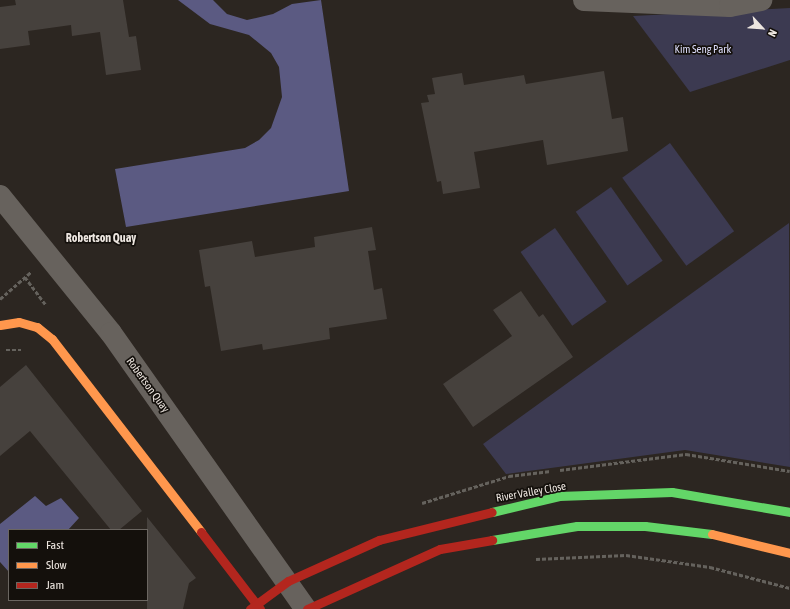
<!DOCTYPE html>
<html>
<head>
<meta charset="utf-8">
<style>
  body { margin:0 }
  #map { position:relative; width:790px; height:609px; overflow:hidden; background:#2c2621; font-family:"Asap Condensed",sans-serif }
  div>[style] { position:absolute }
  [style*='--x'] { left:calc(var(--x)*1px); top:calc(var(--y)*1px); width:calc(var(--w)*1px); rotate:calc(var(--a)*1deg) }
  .green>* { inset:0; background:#3c3a51; transform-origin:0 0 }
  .water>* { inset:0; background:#5b5a82 }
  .building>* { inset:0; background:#46413d }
  .path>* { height:2.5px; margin-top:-1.25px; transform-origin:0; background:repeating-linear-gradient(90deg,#65625d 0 4px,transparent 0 6px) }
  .street>* { height:22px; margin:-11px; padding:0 11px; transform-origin:11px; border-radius:11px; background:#67625d }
  .fast>* { height:9px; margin:-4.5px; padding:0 4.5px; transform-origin:4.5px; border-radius:4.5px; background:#63d668 }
  .slow>* { height:9px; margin:-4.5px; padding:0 4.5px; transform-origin:4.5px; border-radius:4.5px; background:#ff974d }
  .jam>* { height:9px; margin:-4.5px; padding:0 4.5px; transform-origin:4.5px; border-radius:4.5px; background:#b3261e }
  span { translate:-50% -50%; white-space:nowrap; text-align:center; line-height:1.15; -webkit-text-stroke:3.5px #14100c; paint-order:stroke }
  .park-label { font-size:11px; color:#ddddfb }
  .street-label { font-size:11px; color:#ede6e0 }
  .neighbourhood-label { font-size:12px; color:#ede6e0; font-weight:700 }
  .legend { position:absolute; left:8px; top:529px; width:140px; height:72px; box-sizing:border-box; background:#14100c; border:1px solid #6b6661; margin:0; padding:5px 7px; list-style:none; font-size:12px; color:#ede6e0 }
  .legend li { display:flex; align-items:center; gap:8px; height:20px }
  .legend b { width:20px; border:1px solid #6b6661 }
  .north { position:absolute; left:742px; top:8px; width:40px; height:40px; -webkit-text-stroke:3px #14100c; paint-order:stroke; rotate:116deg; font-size:11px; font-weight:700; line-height:16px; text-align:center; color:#ede6e0 }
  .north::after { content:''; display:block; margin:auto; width:14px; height:18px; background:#ede6e0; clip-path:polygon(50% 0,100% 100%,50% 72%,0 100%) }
</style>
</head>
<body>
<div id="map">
  <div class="green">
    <div style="clip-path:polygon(790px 8px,790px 60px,690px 92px,633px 16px)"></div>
    <div style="left:670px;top:143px;width:109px;height:59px;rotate:54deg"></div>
    <div style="left:611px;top:187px;width:90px;height:43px;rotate:55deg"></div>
    <div style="clip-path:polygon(789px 223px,790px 467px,685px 450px,506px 474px,483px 444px)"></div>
    <div style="left:555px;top:228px;width:90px;height:42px;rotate:55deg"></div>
  </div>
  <div class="water">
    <div style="clip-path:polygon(178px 0,213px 0,227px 14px,247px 20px,273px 14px,292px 4px,321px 0,349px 191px,126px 227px,115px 169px,245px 148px,259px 140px,271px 128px,282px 97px,279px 67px,271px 53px,249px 35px,210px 24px)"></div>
    <div style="clip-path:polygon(35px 496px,46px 506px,61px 498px,79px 518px,68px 530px,9px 530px,9px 572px,0 562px,0 524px)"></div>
  </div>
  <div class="building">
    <div style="clip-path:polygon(15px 0,123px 0,129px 37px,136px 36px,141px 70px,106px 75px,100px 32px,72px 36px,71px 25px,28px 31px,30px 45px,0 49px,0 7px,16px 5px)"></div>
    <div style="clip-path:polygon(604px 71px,612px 119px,623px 117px,628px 151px,547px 165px,543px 140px,474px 152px,480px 188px,443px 194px,441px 181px,437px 182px,421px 103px,429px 102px,427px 95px,435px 94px,432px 78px,462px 73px,464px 85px,524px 75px,526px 84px)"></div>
    <div style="clip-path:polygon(372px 227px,376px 250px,368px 251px,374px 290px,382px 288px,387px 319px,329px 328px,330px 339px,263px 350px,262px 344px,221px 351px,210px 286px,205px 287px,199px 250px,252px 241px,255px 257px,315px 247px,314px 237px)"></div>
    <div style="clip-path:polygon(521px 291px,539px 317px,543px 314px,573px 357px,473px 427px,443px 384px,512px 336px,493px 310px)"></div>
    <div style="clip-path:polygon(26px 365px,142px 511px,119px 530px,111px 530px,30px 431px,0 456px,0 387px)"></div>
    <div style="clip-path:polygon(147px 517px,196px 578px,189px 583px,183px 609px,147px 609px)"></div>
  </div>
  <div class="path">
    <div style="--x:25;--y:277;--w:34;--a:53"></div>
    <div style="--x:0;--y:299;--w:41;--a:-41.1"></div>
    <div style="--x:6;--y:350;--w:15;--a:0"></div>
    <div style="--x:560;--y:470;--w:127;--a:-7.2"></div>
    <div style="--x:686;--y:454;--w:105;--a:9.3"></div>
    <div style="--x:422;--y:503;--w:91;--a:-17.2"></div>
    <div style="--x:509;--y:476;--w:42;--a:-6.8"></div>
    <div style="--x:536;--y:559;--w:90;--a:-2.5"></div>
    <div style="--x:626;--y:555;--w:85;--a:8.1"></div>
    <div style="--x:710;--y:567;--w:83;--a:14.7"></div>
  </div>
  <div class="street">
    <div style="--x:584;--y:0;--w:146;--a:2.4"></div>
    <div style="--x:730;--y:6;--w:32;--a:-11"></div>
    <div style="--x:0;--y:196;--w:176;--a:51"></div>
    <div style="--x:111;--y:333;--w:338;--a:54.8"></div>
  </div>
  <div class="fast">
    <div style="--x:492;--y:512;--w:69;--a:-13.4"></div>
    <div style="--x:559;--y:496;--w:113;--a:-2"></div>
    <div style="--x:672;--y:492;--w:120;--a:9.6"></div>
    <div style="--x:492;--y:540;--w:86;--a:-9.4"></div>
    <div style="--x:577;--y:526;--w:68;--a:0"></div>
    <div style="--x:645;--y:526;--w:67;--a:6.8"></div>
  </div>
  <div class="slow">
    <div style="--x:0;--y:325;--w:19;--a:-9"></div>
    <div style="--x:19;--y:322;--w:19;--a:16"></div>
    <div style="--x:37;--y:327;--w:19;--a:39"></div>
    <div style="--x:52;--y:339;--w:244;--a:52.3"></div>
    <div style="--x:712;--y:534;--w:80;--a:13.7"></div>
  </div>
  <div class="jam">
    <div style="--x:201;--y:532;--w:97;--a:52.5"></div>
    <div style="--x:250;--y:609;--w:47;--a:-36.4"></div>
    <div style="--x:288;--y:581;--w:100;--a:-24.3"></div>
    <div style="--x:379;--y:540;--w:116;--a:-13.9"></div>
    <div style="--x:307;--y:609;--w:146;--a:-24.3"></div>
    <div style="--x:440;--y:549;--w:53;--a:-9.8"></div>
  </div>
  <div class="park-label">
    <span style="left:703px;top:49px">Kim Seng Park</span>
  </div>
  <div class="street-label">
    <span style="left:148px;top:385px;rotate:54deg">Robertson Quay</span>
    <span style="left:531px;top:492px;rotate:-10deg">River Valley Close</span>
  </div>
  <div class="neighbourhood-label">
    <span style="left:101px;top:239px">Robertson Quay</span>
  </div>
  <ul class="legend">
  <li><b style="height:5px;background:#63d668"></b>Fast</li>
  <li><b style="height:5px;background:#ff974d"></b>Slow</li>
  <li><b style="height:5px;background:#b3261e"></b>Jam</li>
  </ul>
  <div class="north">N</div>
</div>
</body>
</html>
